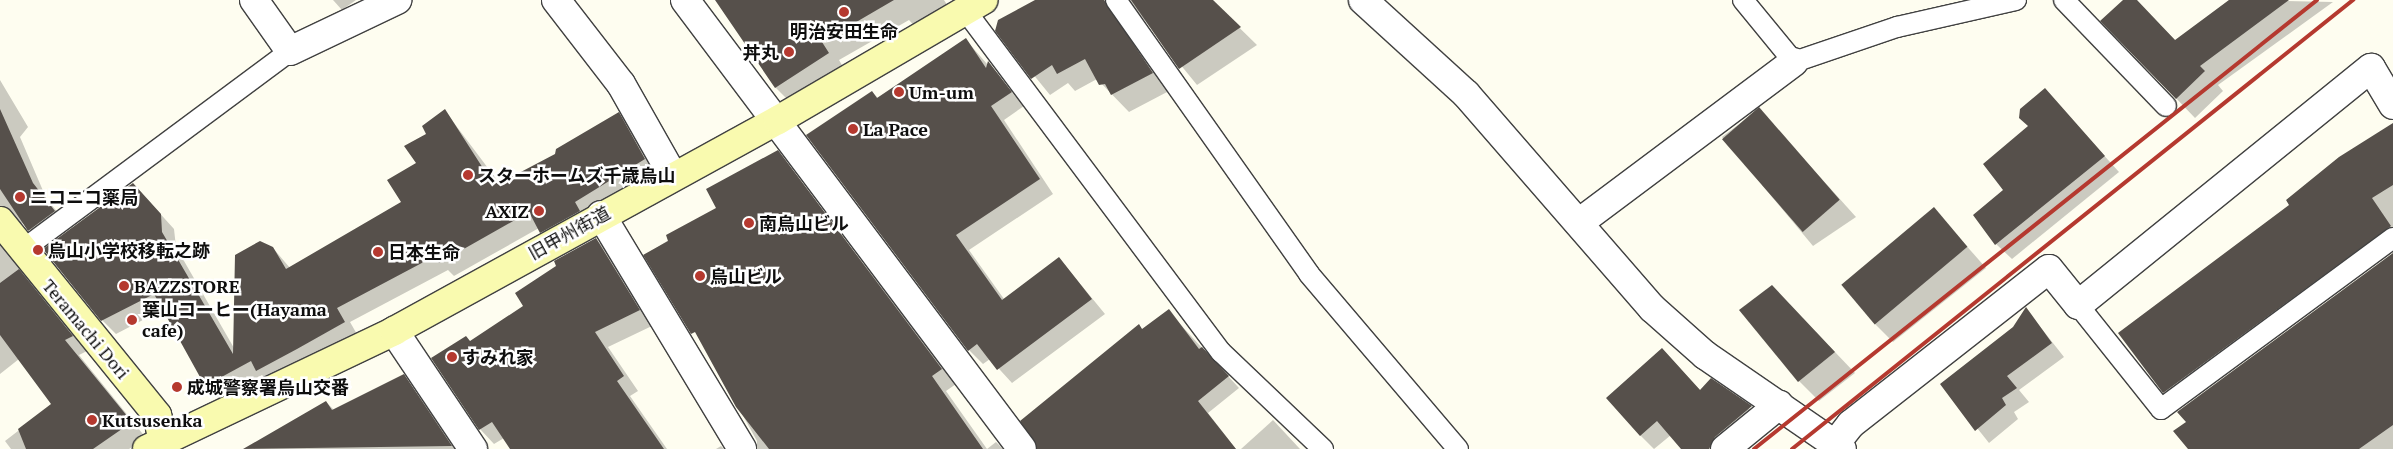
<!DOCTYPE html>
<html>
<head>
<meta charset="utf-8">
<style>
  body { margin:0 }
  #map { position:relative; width:2393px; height:449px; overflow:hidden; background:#fefdf0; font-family:"PT Serif","Noto Sans JP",serif }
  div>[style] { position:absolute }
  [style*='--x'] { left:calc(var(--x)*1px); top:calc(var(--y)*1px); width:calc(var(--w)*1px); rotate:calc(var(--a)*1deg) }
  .shadow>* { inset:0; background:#0003 }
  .building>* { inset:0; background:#56504b; transform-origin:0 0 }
  .roads { filter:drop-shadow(1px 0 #414141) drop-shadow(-1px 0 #414141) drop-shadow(0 1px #414141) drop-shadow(0 -1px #414141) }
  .lane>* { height:20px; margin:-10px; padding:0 10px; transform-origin:10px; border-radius:10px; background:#fff }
  .street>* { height:28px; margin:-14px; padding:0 14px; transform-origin:14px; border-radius:14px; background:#fff }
  .secondary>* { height:28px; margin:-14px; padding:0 14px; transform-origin:14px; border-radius:14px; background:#f9faaf }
  .rail>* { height:4px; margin:-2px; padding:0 2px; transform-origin:2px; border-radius:2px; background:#b5392f }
  .dots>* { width:14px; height:14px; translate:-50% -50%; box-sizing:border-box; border:2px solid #fff; border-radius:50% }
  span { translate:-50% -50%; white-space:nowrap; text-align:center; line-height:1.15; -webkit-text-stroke:5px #fff; paint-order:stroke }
  .poi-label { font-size:18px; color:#0e0e0e; font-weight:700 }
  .right { translate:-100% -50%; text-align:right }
  .left { translate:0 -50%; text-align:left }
  .street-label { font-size:18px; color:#0e0e0e }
</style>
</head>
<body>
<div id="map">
  <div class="shadow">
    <div style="clip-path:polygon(333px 0,356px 0,342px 10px)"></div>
    <div style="clip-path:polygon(731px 0,944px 0,951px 11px,918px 30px,909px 20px,839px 60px,846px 72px,794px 106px,776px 88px,721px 7px)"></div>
    <div style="clip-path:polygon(1038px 0,1211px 0,1257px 45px,1197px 85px,1132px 5px,1122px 13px,1169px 91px,1129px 112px,1097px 79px,1075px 91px,1068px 83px,1050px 95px,997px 30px)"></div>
    <div style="clip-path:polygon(2124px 0,2135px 0,2176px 41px,2229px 0,2333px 2px,2218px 85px,2223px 91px,2195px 118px,2102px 21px)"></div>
    <div style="clip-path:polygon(966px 40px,1024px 106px,1004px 120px,1053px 194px,969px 250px,1004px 299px,1059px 258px,1105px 314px,1012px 383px,990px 359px,983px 364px,969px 350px,872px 92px,878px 98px)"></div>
    <div style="clip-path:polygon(0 80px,28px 127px,20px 137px,47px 200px,70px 226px,44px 245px,24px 224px,13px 220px,0 234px)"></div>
    <div style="clip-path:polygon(2045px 90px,2119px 172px,2012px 259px,1996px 244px,2005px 190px)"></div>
    <div style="clip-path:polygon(1759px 109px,1856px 217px,1813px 246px,1722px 137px)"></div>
    <div style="clip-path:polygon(445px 111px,500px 184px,556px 155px,619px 114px,632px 127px,657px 173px,554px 246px,539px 228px,454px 276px,448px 270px,350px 322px,358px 336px,271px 384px,262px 375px,220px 399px,206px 385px,164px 309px,116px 334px,102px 320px,146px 198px,174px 229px,176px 247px,234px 348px,273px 248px,290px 268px,402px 202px,428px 134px)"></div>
    <div style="clip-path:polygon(2393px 125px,2393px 249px,2179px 407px,2164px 392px,2291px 205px)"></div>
    <div style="clip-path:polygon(777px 151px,956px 384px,946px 391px,987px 449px,757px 449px,757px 441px,704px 345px,645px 255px,718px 209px)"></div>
    <div style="clip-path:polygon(1934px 209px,1986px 268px,1893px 342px,1873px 322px)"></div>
    <div style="clip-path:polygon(596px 239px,610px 254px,654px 325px,608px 347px,638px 391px,630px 396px,667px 449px,512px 449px,504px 438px,494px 444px,480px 429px,471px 343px,525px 306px)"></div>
    <div style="clip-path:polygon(0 241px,87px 351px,79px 355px,146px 438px,129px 449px,11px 449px,5px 441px,53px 404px,19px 359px,0 374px)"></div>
    <div style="clip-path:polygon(2393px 254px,2393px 449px,2189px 449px)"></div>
    <div style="clip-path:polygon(1792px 307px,1855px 373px,1819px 401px,1799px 381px)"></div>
    <div style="clip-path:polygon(2026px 309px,2064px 357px,2019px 390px,2029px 402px,2014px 412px,2018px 419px,1989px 443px,1942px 384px,2014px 328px)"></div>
    <div style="clip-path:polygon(1168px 311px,1239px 388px,1208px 413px,1236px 449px,1037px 449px,1036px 440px,1139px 326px,1143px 330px)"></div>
    <div style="clip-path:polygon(1662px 349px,1701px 391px,1711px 380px,1766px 421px,1732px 449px,1683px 449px,1671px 435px,1654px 449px,1640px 435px)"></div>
    <div style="clip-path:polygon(404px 376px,458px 449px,253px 449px,326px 402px,334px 410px)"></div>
    <div style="clip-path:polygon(1273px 420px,1300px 449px,1241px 449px)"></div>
    <div style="clip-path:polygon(996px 442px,1003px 449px,987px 449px)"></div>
    <div style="clip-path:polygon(721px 446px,724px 449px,716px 449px)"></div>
  </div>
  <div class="building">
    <div style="clip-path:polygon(715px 0,894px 0,822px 42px,829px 53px,775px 88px)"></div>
    <div style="clip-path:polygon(1035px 0,1104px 0,1153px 73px,1111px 95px,1105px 84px,1099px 85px,1085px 59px,1057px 74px,1052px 65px,1031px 79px,995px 31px,998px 20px)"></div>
    <div style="clip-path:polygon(1131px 0,1213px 0,1241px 27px,1179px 69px)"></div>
    <div style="clip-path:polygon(2123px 0,2137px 0,2175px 40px,2229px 0,2289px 0,2200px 66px,2205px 71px,2176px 99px,2100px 21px)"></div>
    <div style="clip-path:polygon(966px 38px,986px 68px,988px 61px,1012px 92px,991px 106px,1040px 179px,956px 235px,1002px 300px,1059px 257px,1092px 299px,997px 370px,977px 344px,968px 351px,806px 135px,872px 91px,877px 98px)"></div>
    <div style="clip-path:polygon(2045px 88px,2105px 156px,1995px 245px,1973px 215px,2003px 190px,1983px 164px,2028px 126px,2019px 118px,2020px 109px)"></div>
    <div style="left:1759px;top:107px;width:123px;height:49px;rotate:49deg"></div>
    <div style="clip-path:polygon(0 109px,33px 183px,55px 211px,28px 231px,0 189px)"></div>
    <div style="clip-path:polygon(445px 109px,488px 176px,492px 173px,498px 184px,555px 154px,556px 149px,619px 112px,645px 159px,575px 202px,580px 211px,540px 233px,529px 212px,439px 263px,435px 256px,337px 308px,345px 322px,297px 349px,256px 371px,251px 361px,205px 386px,154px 294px,101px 321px,43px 249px,133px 183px,161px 214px,162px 232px,233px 354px,235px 255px,260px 241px,273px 247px,286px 269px,401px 202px,387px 180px,416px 163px,404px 146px,426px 134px,422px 126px)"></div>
    <div style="clip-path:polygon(2393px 123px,2393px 185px,2372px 198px,2391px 226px,2163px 393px,2118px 333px,2289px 205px,2286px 200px,2339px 157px)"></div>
    <div style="clip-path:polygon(778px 150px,942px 369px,932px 376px,983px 449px,769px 449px,736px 407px,695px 332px,691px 334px,643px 255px,668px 241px,666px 235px,716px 208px,706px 189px)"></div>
    <div style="left:1934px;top:207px;width:52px;height:121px;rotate:50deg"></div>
    <div style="clip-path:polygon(596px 238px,640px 310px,595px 332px,624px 376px,617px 381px,664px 449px,510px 449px,492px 422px,479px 430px,431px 358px,466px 336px,470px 341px,523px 306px,515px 293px,556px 266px,554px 261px)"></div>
    <div style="clip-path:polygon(2393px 253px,2393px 425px,2359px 449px,2188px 449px,2173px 431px,2186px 422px,2177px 412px)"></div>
    <div style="clip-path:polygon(19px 269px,73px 336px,65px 340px,132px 422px,93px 449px,26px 449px,18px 429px,51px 404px,0 335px,0 283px)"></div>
    <div style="clip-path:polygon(1772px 285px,1835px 352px,1798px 382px,1739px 310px)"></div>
    <div style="clip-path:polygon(2026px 307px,2052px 343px,2007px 376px,2017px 388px,2002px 398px,2006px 405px,1975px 431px,1940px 384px,2013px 327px)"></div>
    <div style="clip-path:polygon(1169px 309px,1199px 349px,1202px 347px,1229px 376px,1198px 401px,1236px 449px,1037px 449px,1020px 421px,1139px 324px,1142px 329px)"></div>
    <div style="clip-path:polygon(1662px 348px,1700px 390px,1711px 378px,1752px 406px,1715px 437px,1709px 449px,1681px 449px,1657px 421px,1640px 436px,1606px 398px)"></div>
    <div style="clip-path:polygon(404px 374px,452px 446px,243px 449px,326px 401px,332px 410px)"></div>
  </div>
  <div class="roads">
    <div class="lane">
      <div style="--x:1116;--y:0;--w:335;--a:54.8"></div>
      <div style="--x:1309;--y:274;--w:230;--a:49.6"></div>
      <div style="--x:1743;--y:0;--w:80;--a:50.6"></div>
      <div style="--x:1794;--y:62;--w:109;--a:-18.8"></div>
      <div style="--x:1897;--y:27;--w:122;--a:-12.8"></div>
      <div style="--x:2064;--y:0;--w:147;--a:46.1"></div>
      <div style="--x:965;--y:10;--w:427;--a:53.2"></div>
      <div style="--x:1221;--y:352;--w:141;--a:43.6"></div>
      <div style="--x:21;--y:251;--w:335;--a:-36.6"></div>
      <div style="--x:2078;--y:305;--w:133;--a:51.4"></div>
      <div style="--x:2161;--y:409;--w:288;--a:-36.4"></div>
    </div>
    <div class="street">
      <div style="--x:254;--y:0;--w:62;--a:54.8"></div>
      <div style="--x:290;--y:51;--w:119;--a:-25.5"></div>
      <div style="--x:556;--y:0;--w:106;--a:52.3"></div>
      <div style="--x:621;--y:84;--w:106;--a:60.5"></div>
      <div style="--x:685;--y:0;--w:561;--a:53.11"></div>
      <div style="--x:1363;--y:0;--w:139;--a:42.4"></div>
      <div style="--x:1466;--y:94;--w:284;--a:49"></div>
      <div style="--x:1652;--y:308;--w:71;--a:41.6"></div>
      <div style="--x:1705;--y:355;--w:166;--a:34.5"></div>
      <div style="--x:601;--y:215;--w:273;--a:58.9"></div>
      <div style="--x:1580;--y:222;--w:267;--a:-36.8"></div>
      <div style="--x:394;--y:331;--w:142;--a:56.2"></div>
      <div style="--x:1836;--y:443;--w:24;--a:-52"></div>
      <div style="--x:1851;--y:424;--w:251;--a:-38.1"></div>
      <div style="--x:2049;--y:269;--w:46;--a:51.1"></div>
      <div style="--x:2078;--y:305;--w:377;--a:-39"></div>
      <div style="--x:2371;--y:68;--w:43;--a:59.3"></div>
      <div style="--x:1725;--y:449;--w:70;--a:-39.2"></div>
    </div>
    <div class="secondary">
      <div style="--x:0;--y:221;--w:250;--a:51"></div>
      <div style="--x:157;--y:415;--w:35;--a:77"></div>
      <div style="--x:147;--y:449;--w:274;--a:-25.5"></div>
      <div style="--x:394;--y:331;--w:438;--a:-28.8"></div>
      <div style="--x:778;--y:120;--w:238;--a:-30.3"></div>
    </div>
  </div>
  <div class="rail">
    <div style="--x:1754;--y:449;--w:720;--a:-38.57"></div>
    <div style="--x:1792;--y:449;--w:719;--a:-38.67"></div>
  </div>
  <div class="dots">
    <div style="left:844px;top:12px;background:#b5392f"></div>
    <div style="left:789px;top:52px;background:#b5392f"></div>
    <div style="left:899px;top:92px;background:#b5392f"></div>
    <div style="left:853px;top:129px;background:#b5392f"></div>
    <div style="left:468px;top:175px;background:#b5392f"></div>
    <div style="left:20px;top:197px;background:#b5392f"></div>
    <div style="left:539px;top:211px;background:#b5392f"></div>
    <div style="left:749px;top:223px;background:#b5392f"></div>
    <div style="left:38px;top:250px;background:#b5392f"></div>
    <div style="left:378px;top:252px;background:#b5392f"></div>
    <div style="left:700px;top:276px;background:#b5392f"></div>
    <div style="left:124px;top:286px;background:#b5392f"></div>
    <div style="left:132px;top:320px;background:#b5392f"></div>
    <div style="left:452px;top:357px;background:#b5392f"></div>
    <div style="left:177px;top:387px;background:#b5392f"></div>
    <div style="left:92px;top:420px;background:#b5392f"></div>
  </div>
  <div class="poi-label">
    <span style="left:844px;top:31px">明治安田生命</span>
    <span class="right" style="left:779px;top:52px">丼丸</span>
    <span class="left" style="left:909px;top:92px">Um-um</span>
    <span class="left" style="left:863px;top:129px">La Pace</span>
    <span class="left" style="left:478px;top:175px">スターホームズ千歳烏山</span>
    <span class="left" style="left:30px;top:197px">ニコニコ薬局</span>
    <span class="right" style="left:529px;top:211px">AXIZ</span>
    <span class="left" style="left:759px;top:223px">南烏山ビル</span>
    <span class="left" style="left:48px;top:250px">烏山小学校移転之跡</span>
    <span class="left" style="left:388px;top:252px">日本生命</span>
    <span class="left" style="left:710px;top:276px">烏山ビル</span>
    <span class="left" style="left:134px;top:286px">BAZZSTORE</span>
    <span class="left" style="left:142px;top:320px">葉山コーヒー(Hayama<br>cafe)</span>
    <span class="left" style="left:462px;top:357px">すみれ家</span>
    <span class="left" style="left:187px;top:387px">成城警察署烏山交番</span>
    <span class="left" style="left:102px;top:420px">Kutsusenka</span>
  </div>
  <div class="street-label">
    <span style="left:569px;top:233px;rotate:-29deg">旧甲州街道</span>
    <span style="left:86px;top:329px;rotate:50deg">Teramachi Dori</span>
  </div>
</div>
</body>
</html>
